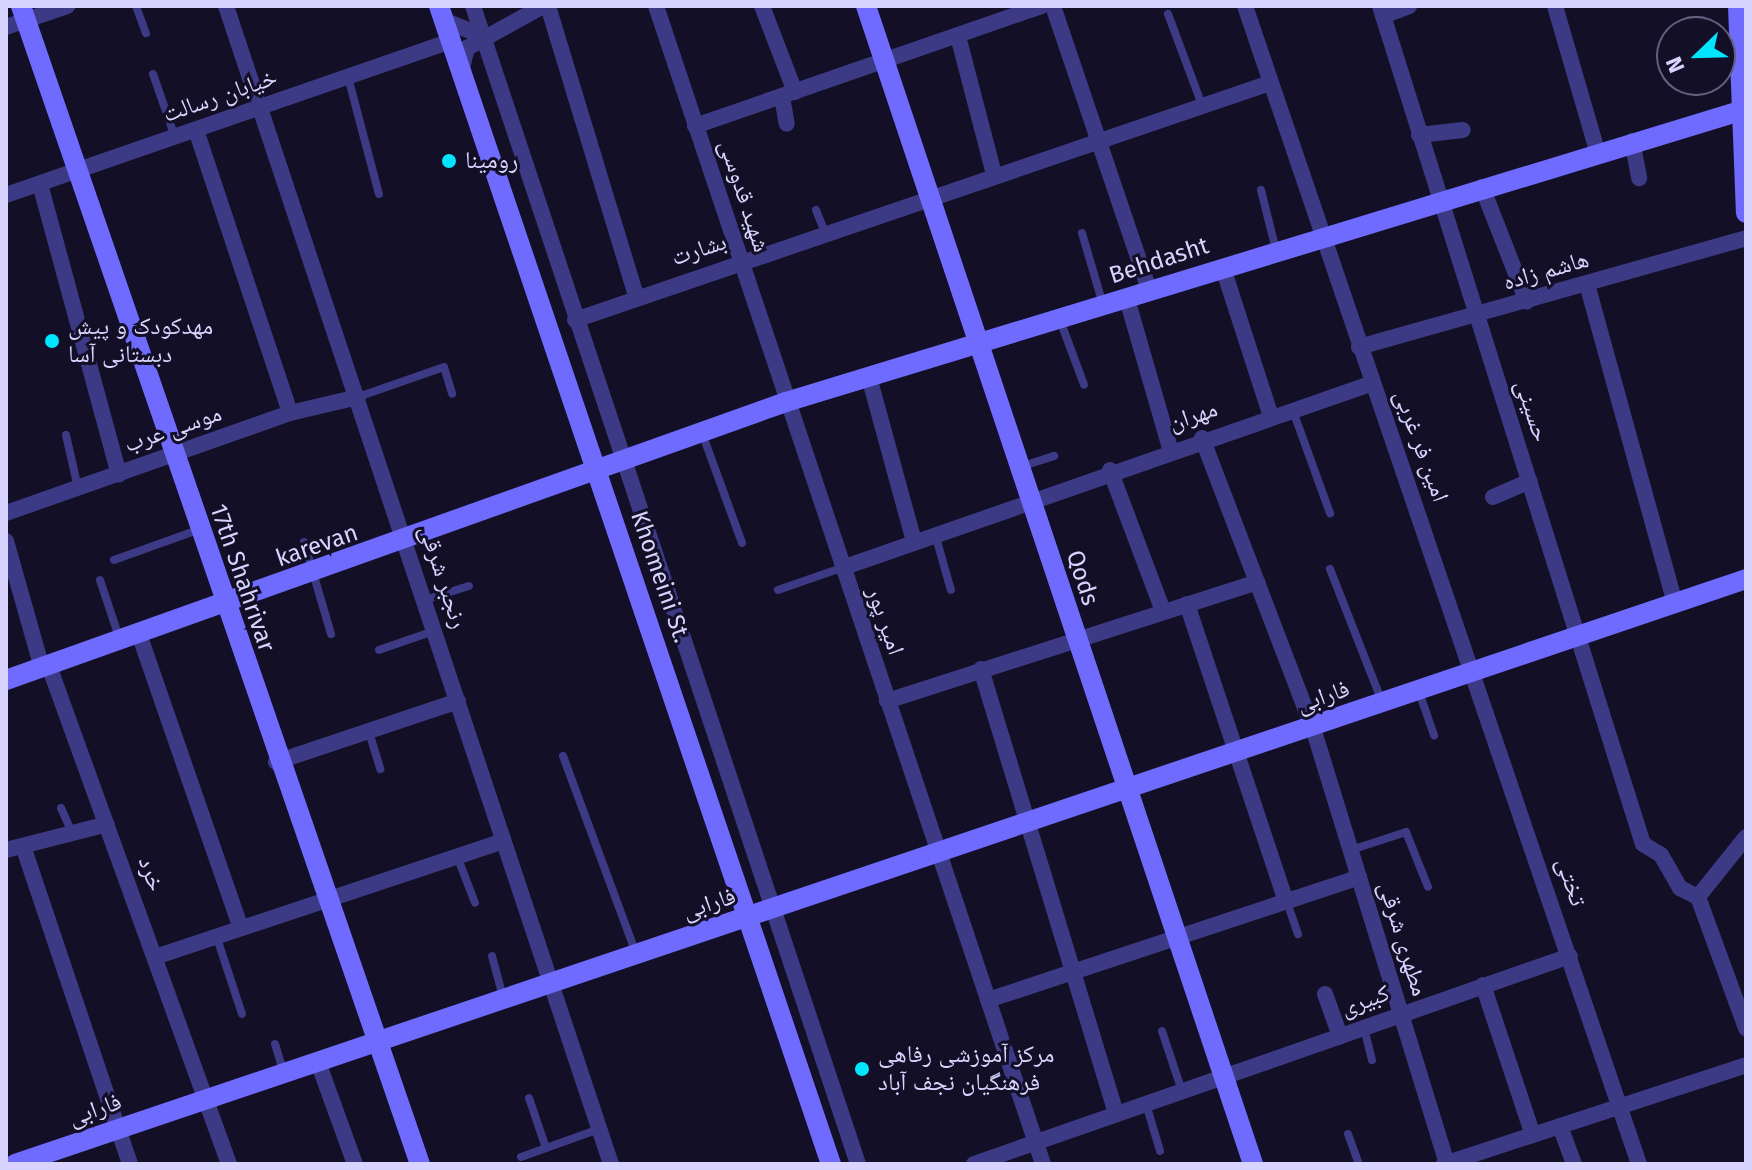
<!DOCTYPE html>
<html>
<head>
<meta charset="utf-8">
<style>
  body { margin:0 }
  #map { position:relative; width:1752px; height:1170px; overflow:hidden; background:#130f26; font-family:"Fira Sans","Noto Naskh Arabic",sans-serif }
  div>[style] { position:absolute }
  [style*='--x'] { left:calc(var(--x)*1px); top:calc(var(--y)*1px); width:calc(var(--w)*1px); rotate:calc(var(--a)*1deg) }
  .lane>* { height:8px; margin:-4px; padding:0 4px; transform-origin:4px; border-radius:4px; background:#3d3a85 }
  .street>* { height:16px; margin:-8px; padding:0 8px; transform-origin:8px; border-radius:8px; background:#3d3a85 }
  .secondary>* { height:20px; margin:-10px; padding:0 10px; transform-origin:10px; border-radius:10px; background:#6f6bff }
  .dots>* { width:22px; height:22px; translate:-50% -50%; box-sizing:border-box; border:4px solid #130f26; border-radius:50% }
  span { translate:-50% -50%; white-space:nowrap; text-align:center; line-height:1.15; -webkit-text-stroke:6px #130f26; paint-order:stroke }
  .street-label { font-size:24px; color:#d9d4ff }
  .poi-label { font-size:24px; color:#d9d4ff }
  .left { translate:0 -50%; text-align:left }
  .frame { position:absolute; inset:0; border:8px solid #d9d4ff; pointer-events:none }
  .north { position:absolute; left:1656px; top:16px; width:80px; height:80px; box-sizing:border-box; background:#130f26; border:2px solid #625e7d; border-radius:50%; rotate:247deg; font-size:22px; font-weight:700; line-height:32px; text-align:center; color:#d9d4ff }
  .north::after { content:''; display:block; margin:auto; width:28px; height:36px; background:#00e5ff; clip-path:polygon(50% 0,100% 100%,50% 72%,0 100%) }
</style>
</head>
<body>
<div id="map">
  <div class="lane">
    <div style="--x:136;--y:6;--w:29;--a:70"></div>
    <div style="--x:1168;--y:14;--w:97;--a:69.5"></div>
    <div style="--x:153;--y:74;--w:67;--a:70.8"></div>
    <div style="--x:348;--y:77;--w:121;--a:75.2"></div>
    <div style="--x:1261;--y:190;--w:62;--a:76"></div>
    <div style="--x:816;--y:210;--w:24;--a:68"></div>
    <div style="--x:1082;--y:233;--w:75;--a:73.7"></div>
    <div style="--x:1060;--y:320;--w:69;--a:69.7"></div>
    <div style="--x:358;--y:397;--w:91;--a:-19.2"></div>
    <div style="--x:444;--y:367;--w:28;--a:73"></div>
    <div style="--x:1293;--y:411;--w:109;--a:70.1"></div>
    <div style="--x:702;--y:433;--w:117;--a:70"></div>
    <div style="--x:66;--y:435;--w:54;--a:77.2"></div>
    <div style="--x:1020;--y:467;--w:36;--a:-18"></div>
    <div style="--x:935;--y:534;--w:58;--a:74.1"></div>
    <div style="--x:304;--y:542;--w:96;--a:73.6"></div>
    <div style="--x:114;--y:560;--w:89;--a:-19.7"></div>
    <div style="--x:1330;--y:569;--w:143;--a:68.6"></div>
    <div style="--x:100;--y:580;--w:63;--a:71.6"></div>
    <div style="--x:778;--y:590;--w:67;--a:-19.2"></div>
    <div style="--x:425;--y:600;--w:46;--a:-17.7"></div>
    <div style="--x:379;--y:650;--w:58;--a:-19.1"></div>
    <div style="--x:1419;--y:692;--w:46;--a:70.8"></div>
    <div style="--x:369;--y:732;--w:39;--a:73"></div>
    <div style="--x:563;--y:756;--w:210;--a:69.7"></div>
    <div style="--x:61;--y:808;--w:27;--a:66"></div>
    <div style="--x:1351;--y:850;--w:58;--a:-18.1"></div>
    <div style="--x:1406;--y:832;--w:59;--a:68.2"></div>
    <div style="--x:457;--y:856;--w:50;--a:69"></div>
    <div style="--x:1287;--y:902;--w:34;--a:71"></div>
    <div style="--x:216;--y:935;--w:83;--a:71.8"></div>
    <div style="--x:492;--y:956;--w:42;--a:75"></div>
    <div style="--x:1364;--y:1028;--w:33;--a:76"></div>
    <div style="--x:1162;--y:1031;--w:63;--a:71.6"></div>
    <div style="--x:275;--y:1044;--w:30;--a:73"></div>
    <div style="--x:529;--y:1098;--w:53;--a:71.2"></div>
    <div style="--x:1146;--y:1104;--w:49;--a:73.4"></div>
    <div style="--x:1348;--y:1134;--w:32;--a:70"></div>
    <div style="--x:521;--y:1157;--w:83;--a:-19.7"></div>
  </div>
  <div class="street">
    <div style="--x:226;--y:6;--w:1220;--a:71.61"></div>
    <div style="--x:473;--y:6;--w:1220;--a:71.61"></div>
    <div style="--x:548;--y:6;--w:303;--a:73.1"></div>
    <div style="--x:656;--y:6;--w:1221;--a:71.52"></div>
    <div style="--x:762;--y:6;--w:92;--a:69"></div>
    <div style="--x:1053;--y:6;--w:302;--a:71.3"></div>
    <div style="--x:1245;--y:6;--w:1223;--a:71.21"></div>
    <div style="--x:1380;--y:6;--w:878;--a:72.58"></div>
    <div style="--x:1643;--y:844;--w:21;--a:31"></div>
    <div style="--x:1661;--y:855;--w:38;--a:60"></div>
    <div style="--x:1680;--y:888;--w:20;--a:27"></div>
    <div style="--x:1555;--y:6;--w:151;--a:73.8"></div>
    <div style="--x:1383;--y:16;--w:28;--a:-21"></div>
    <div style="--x:443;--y:20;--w:43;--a:21.8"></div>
    <div style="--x:6;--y:27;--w:65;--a:-19"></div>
    <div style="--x:958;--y:36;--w:143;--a:75.4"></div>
    <div style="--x:461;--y:73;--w:26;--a:-77"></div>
    <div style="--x:467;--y:48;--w:87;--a:-28.9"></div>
    <div style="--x:782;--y:97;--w:27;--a:80"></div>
    <div style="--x:695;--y:126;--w:367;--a:-19.1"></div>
    <div style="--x:196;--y:130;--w:298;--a:71.6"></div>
    <div style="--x:1419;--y:135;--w:44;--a:-6.5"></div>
    <div style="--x:1632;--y:141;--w:38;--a:79"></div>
    <div style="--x:40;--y:184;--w:301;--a:74.8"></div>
    <div style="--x:1482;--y:187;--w:123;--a:68.6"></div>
    <div style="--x:6;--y:195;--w:470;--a:-19.1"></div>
    <div style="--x:1223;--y:268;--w:157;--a:72.1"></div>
    <div style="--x:1587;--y:284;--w:332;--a:74.6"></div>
    <div style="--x:1127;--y:299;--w:155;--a:73.9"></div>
    <div style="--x:575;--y:320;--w:734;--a:-18.83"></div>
    <div style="--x:1359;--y:347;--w:402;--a:-15.7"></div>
    <div style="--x:869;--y:377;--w:170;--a:74.7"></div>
    <div style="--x:1202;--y:438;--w:311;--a:69.1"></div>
    <div style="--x:1313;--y:728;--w:456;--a:72.9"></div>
    <div style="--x:1110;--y:470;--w:151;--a:69.4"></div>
    <div style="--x:1493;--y:497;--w:40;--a:-23.4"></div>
    <div style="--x:6;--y:513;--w:301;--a:-19.4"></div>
    <div style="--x:290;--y:413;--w:70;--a:-13.2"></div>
    <div style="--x:6;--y:541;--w:132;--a:74.2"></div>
    <div style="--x:842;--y:568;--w:562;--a:-19.21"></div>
    <div style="--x:1187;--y:604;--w:313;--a:71.6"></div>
    <div style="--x:139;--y:634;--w:308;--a:70.9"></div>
    <div style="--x:49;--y:666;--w:530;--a:70.13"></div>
    <div style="--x:981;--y:669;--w:465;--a:73.1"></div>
    <div style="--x:887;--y:701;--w:389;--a:-17.8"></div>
    <div style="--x:276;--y:762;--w:192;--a:-18.5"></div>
    <div style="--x:1746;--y:837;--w:77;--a:128.7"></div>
    <div style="--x:1698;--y:897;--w:140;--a:69.9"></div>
    <div style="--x:23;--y:846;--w:336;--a:71.4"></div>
    <div style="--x:6;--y:850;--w:104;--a:-14.4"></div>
    <div style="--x:155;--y:957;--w:367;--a:-18.4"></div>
    <div style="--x:1483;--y:985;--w:158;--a:71.6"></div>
    <div style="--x:1325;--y:994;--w:45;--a:70.3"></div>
    <div style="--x:988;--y:1000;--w:391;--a:-18.3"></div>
    <div style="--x:318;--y:1062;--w:109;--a:70.1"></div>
    <div style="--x:1560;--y:1126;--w:40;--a:69.8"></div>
    <div style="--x:974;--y:1164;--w:631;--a:-19.24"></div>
    <div style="--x:1444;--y:1164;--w:318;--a:-18.1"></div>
  </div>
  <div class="secondary">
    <div style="--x:21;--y:6;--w:1225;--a:70.99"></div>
    <div style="--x:439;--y:6;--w:1223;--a:71.3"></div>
    <div style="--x:866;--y:6;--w:1221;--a:71.52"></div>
    <div style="--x:1738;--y:6;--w:207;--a:87.8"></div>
    <div style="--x:6;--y:680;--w:828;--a:-19.62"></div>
    <div style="--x:786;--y:402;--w:997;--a:-16.96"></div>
    <div style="--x:15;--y:1164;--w:1827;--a:-18.67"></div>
  </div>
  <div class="dots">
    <div style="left:449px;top:161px;background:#00e5ff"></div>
    <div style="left:52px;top:341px;background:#00e5ff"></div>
    <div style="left:862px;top:1069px;background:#00e5ff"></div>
  </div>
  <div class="street-label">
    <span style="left:220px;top:96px;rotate:-19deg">خیابان رسالت</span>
    <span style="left:744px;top:196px;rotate:72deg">شهید قدوسی</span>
    <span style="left:699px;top:250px;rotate:-18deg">بشارت</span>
    <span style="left:1159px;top:261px;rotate:-18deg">Behdasht</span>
    <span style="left:1546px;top:271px;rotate:-16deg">هاشم زاده</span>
    <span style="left:1532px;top:411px;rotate:72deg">حسینی</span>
    <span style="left:1193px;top:416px;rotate:-18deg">مهران</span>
    <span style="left:173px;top:429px;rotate:-19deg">موسی عرب</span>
    <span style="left:1421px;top:446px;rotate:70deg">امین فر غربی</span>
    <span style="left:317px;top:546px;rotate:-19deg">karevan</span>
    <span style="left:443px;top:577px;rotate:72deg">رنجبر شرقی</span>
    <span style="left:660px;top:577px;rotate:71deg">Khomeini St.</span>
    <span style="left:242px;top:578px;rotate:71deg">17th Shahrivar</span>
    <span style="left:1082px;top:578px;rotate:72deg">Qods</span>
    <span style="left:885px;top:621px;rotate:71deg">امیر پور</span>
    <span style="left:1323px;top:697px;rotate:-19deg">فارابی</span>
    <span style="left:151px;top:874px;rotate:70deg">خرد</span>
    <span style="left:1571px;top:882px;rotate:72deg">تختی</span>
    <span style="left:709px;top:904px;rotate:-18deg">فارابی</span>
    <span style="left:1403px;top:939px;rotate:73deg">مطهری شرقی</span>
    <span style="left:1365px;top:1001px;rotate:-20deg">کبیری</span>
    <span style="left:95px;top:1110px;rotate:-19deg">فارابی</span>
  </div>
  <div class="poi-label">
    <span class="left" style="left:465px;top:161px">رومینا</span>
    <span class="left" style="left:68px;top:341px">مهدکودک و پیش<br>دبستانی آسا</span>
    <span class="left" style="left:878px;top:1069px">مرکز آموزشی رفاهی<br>فرهنگیان نجف آباد</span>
  </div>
  <div class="frame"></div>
  <div class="north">N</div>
</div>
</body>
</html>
